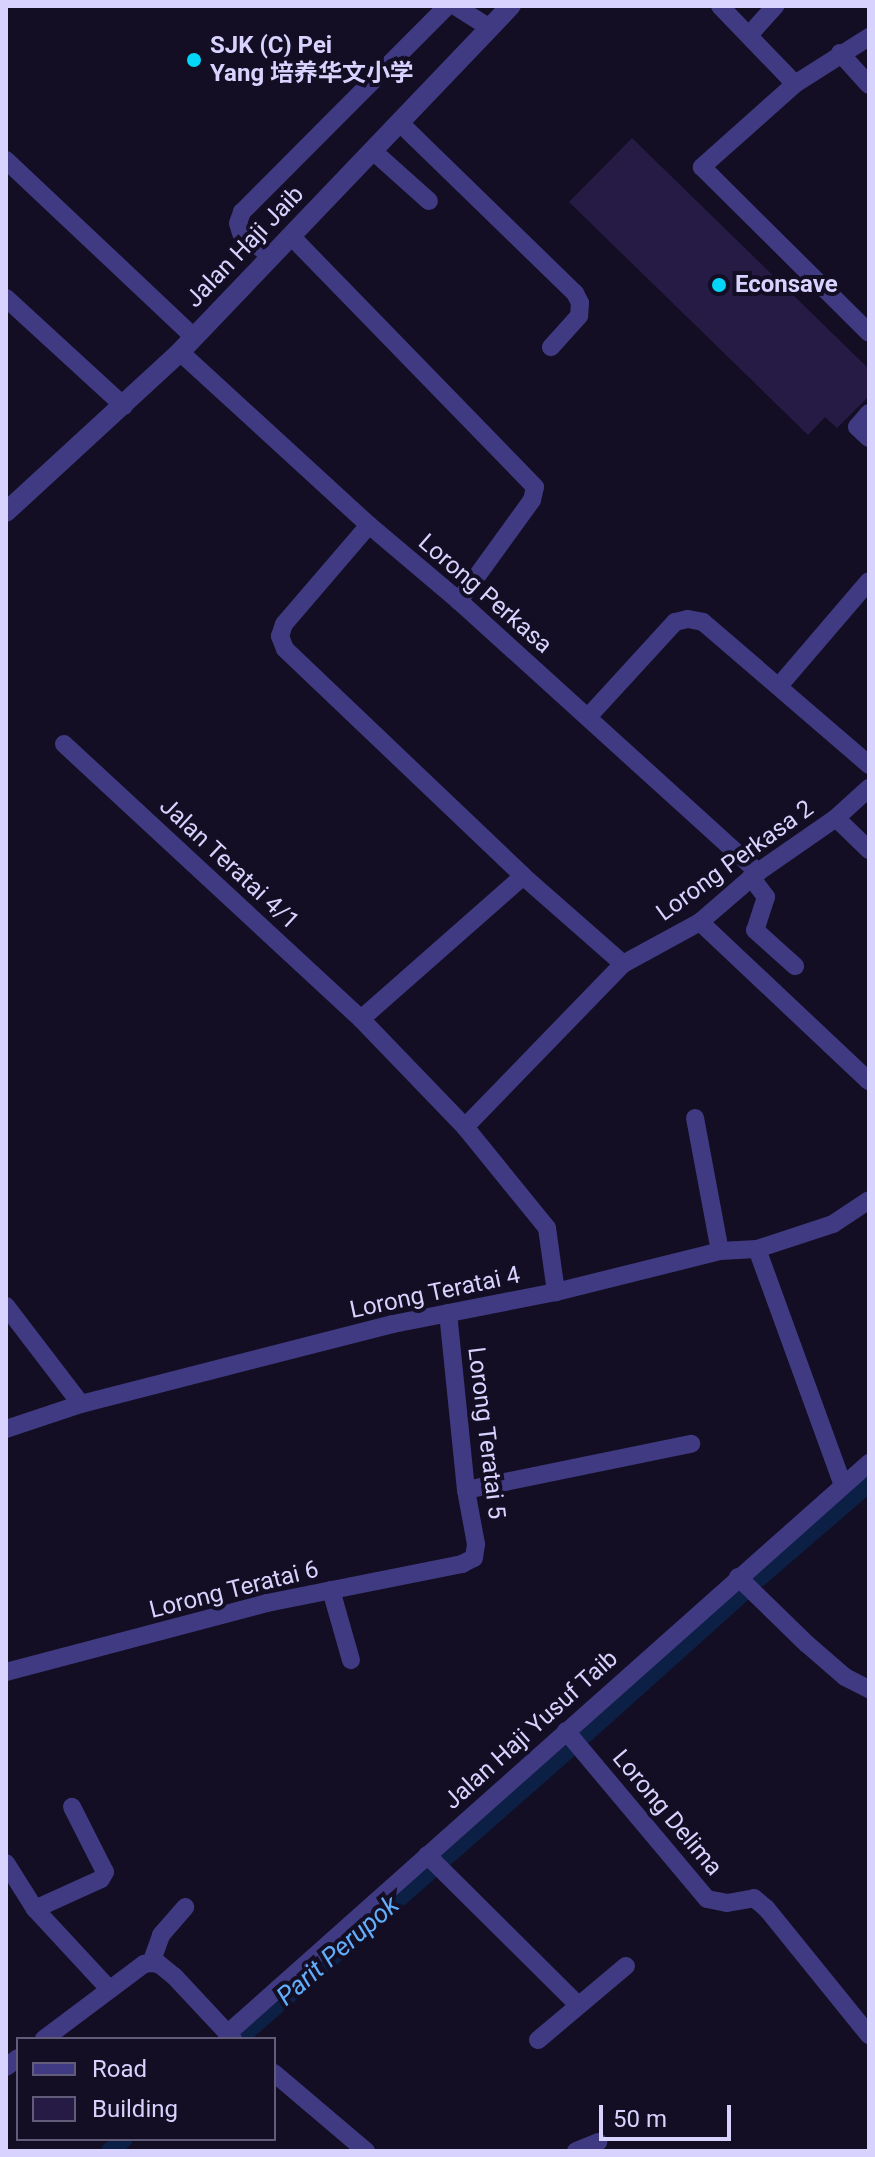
<!DOCTYPE html>
<html>
<head>
<meta charset="utf-8">
<style>
  body { margin:0 }
  #map { position:relative; width:875px; height:2157px; overflow:hidden; background:#130e23; font-family:Roboto,"Noto Sans SC",sans-serif }
  div>[style] { position:absolute }
  [style*='--x'] { left:calc(var(--x)*1px); top:calc(var(--y)*1px); width:calc(var(--w)*1px); rotate:calc(var(--a)*1deg) }
  .canal>* { height:18px; margin:-9px; padding:0 9px; transform-origin:9px; border-radius:9px; background:#0c1f44 }
  .building>* { inset:0; background:#251b44 }
  .minor>* { height:18px; margin:-9px; padding:0 9px; transform-origin:9px; border-radius:9px; background:#403a82 }
  .tertiary>* { height:20px; margin:-10px; padding:0 10px; transform-origin:10px; border-radius:10px; background:#403a82 }
  .dots>* { width:22px; height:22px; translate:-50% -50%; box-sizing:border-box; border:4px solid #130e23; border-radius:50% }
  span { translate:-50% -50%; white-space:nowrap; text-align:center; line-height:1.15; -webkit-text-stroke:8px #130e23; paint-order:stroke }
  .poi-label { font-size:24px; color:#d8d2fe; font-weight:700 }
  .left { translate:0 -50%; text-align:left }
  .street-label { font-size:24px; color:#d8d2fe }
  .water-label { font-size:26px; color:#61affc; font-style:italic }
  .frame { position:absolute; inset:0; border:8px solid #d8d2fe; pointer-events:none }
  .legend { position:absolute; left:16px; top:2037px; width:260px; height:104px; box-sizing:border-box; background:#130e23; border:2px solid #625c7b; margin:0; padding:10px 14px; list-style:none; font-size:24px; color:#d8d2fe }
  .legend li { display:flex; align-items:center; gap:16px; height:40px }
  .legend b { width:40px; border:2px solid #625c7b }
  .scale { position:absolute; left:599px; top:2105px; width:132px; height:36px; box-sizing:border-box; border:4px solid #d8d2fe; border-top:0; padding-left:10px; font-size:24px; line-height:28px; white-space:nowrap; color:#d8d2fe; -webkit-text-stroke:6px #130e23; paint-order:stroke }
</style>
</head>
<body>
<div id="map">
  <div class="canal">
    <div style="--x:759;--y:1578;--w:145;--a:-40.8"></div>
    <div style="--x:583;--y:1736;--w:219;--a:-41.9"></div>
    <div style="--x:446;--y:1857;--w:165;--a:-41.3"></div>
    <div style="--x:245;--y:2033;--w:247;--a:-41.2"></div>
    <div style="--x:110;--y:2151;--w:18;--a:-41"></div>
  </div>
  <div class="building">
    <div style="clip-path:polygon(632px 138px,869px 369px,869px 396px,837px 428px,825px 417px,808px 435px,569px 202px)"></div>
  </div>
  <div class="minor">
    <div style="--x:455;--y:6;--w:41;--a:32.2"></div>
    <div style="--x:720;--y:6;--w:108;--a:46.1"></div>
    <div style="--x:750;--y:34;--w:38;--a:-48"></div>
    <div style="--x:869;--y:37;--w:88;--a:147.6"></div>
    <div style="--x:795;--y:84;--w:125;--a:138.3"></div>
    <div style="--x:702;--y:167;--w:235;--a:44.8"></div>
    <div style="--x:840;--y:53;--w:43;--a:47.8"></div>
    <div style="--x:400;--y:123;--w:244;--a:44.2"></div>
    <div style="--x:575;--y:293;--w:11;--a:63"></div>
    <div style="--x:580;--y:303;--w:13;--a:94"></div>
    <div style="--x:579;--y:316;--w:42;--a:132.1"></div>
    <div style="--x:373;--y:151;--w:75;--a:41.8"></div>
    <div style="--x:6;--y:160;--w:258;--a:43.3"></div>
    <div style="--x:291;--y:236;--w:350;--a:45.8"></div>
    <div style="--x:535;--y:487;--w:13;--a:103"></div>
    <div style="--x:532;--y:500;--w:125;--a:125.9"></div>
    <div style="--x:272;--y:257;--w:39;--a:-142"></div>
    <div style="--x:241;--y:233;--w:10;--a:-107"></div>
    <div style="--x:238;--y:223;--w:12;--a:-70"></div>
    <div style="--x:242;--y:212;--w:291;--a:-45.1"></div>
    <div style="--x:6;--y:298;--w:160;--a:42.5"></div>
    <div style="--x:180;--y:352;--w:256;--a:42.5"></div>
    <div style="--x:369;--y:525;--w:118;--a:40.2"></div>
    <div style="--x:459;--y:601;--w:404;--a:42.2"></div>
    <div style="--x:869;--y:413;--w:18;--a:131"></div>
    <div style="--x:857;--y:427;--w:16;--a:43"></div>
    <div style="--x:369;--y:525;--w:130;--a:130.6"></div>
    <div style="--x:284;--y:624;--w:13;--a:108"></div>
    <div style="--x:280;--y:636;--w:14;--a:69"></div>
    <div style="--x:285;--y:649;--w:329;--a:43.6"></div>
    <div style="--x:523;--y:876;--w:133;--a:41.3"></div>
    <div style="--x:779;--y:686;--w:138;--a:-49.4"></div>
    <div style="--x:588;--y:717;--w:129;--a:-47.5"></div>
    <div style="--x:675;--y:622;--w:13;--a:-13"></div>
    <div style="--x:688;--y:619;--w:15;--a:11"></div>
    <div style="--x:703;--y:622;--w:219;--a:40.7"></div>
    <div style="--x:64;--y:744;--w:405;--a:42.8"></div>
    <div style="--x:361;--y:1019;--w:150;--a:46.1"></div>
    <div style="--x:465;--y:1127;--w:130;--a:50.9"></div>
    <div style="--x:547;--y:1228;--w:65;--a:82"></div>
    <div style="--x:836;--y:818;--w:46;--a:44.1"></div>
    <div style="--x:751;--y:877;--w:25;--a:53"></div>
    <div style="--x:766;--y:897;--w:35;--a:108"></div>
    <div style="--x:755;--y:930;--w:54;--a:42"></div>
    <div style="--x:700;--y:922;--w:232;--a:43.3"></div>
    <div style="--x:361;--y:1019;--w:216;--a:-41.4"></div>
    <div style="--x:695;--y:1118;--w:135;--a:79.4"></div>
    <div style="--x:465;--y:1127;--w:227;--a:-45.9"></div>
    <div style="--x:623;--y:964;--w:88;--a:-28.6"></div>
    <div style="--x:700;--y:922;--w:77;--a:-40.8"></div>
    <div style="--x:758;--y:872;--w:95;--a:-34.7"></div>
    <div style="--x:836;--y:818;--w:45;--a:-42.3"></div>
    <div style="--x:757;--y:1249;--w:251;--a:70"></div>
    <div style="--x:6;--y:1306;--w:123;--a:52.6"></div>
    <div style="--x:6;--y:1429;--w:79;--a:-18.4"></div>
    <div style="--x:81;--y:1404;--w:322;--a:-14.4"></div>
    <div style="--x:393;--y:1324;--w:166;--a:-11.1"></div>
    <div style="--x:556;--y:1292;--w:169;--a:-14"></div>
    <div style="--x:720;--y:1251;--w:37;--a:-3"></div>
    <div style="--x:757;--y:1249;--w:80;--a:-18.2"></div>
    <div style="--x:833;--y:1224;--w:43;--a:-33.7"></div>
    <div style="--x:466;--y:1490;--w:230;--a:-11.6"></div>
    <div style="--x:738;--y:1577;--w:96;--a:44.2"></div>
    <div style="--x:807;--y:1644;--w:50;--a:41"></div>
    <div style="--x:845;--y:1677;--w:27;--a:27"></div>
    <div style="--x:331;--y:1590;--w:73;--a:74.1"></div>
    <div style="--x:6;--y:1672;--w:270;--a:-14.8"></div>
    <div style="--x:267;--y:1603;--w:199;--a:-11.3"></div>
    <div style="--x:462;--y:1564;--w:13;--a:-27"></div>
    <div style="--x:474;--y:1558;--w:14;--a:-82"></div>
    <div style="--x:476;--y:1544;--w:55;--a:-100.5"></div>
    <div style="--x:466;--y:1490;--w:178;--a:-95.8"></div>
    <div style="--x:566;--y:1731;--w:219;--a:50"></div>
    <div style="--x:707;--y:1899;--w:20;--a:11"></div>
    <div style="--x:727;--y:1903;--w:27;--a:-10"></div>
    <div style="--x:754;--y:1898;--w:16;--a:40"></div>
    <div style="--x:766;--y:1908;--w:164;--a:51"></div>
    <div style="--x:427;--y:1855;--w:211;--a:44.8"></div>
    <div style="--x:6;--y:1863;--w:54;--a:57.8"></div>
    <div style="--x:35;--y:1909;--w:110;--a:47.2"></div>
    <div style="--x:35;--y:1909;--w:72;--a:-24.4"></div>
    <div style="--x:101;--y:1879;--w:8;--a:-60"></div>
    <div style="--x:105;--y:1872;--w:73;--a:-116.9"></div>
    <div style="--x:151;--y:1963;--w:30;--a:-70"></div>
    <div style="--x:161;--y:1935;--w:37;--a:-49"></div>
    <div style="--x:227;--y:2034;--w:859;--a:-41.65"></div>
    <div style="--x:44;--y:2039;--w:125;--a:-36.9"></div>
    <div style="--x:144;--y:1964;--w:7;--a:-8"></div>
    <div style="--x:151;--y:1963;--w:8;--a:7"></div>
    <div style="--x:159;--y:1964;--w:19;--a:39"></div>
    <div style="--x:174;--y:1976;--w:86;--a:46.9"></div>
    <div style="--x:538;--y:2040;--w:115;--a:-40.1"></div>
    <div style="--x:6;--y:2067;--w:15;--a:-37"></div>
    <div style="--x:274;--y:2073;--w:121;--a:40.3"></div>
    <div style="--x:576;--y:2151;--w:24;--a:-22"></div>
  </div>
  <div class="tertiary">
    <div style="--x:6;--y:512;--w:236;--a:-42.6"></div>
    <div style="--x:180;--y:352;--w:479;--a:-46.3"></div>
  </div>
  <div class="dots">
    <div style="left:194px;top:60px;background:#04d6f8"></div>
    <div style="left:719px;top:285px;background:#04d6f8"></div>
  </div>
  <div class="poi-label">
    <span class="left" style="left:210px;top:60px">SJK (C) Pei<br>Yang 培养华文小学</span>
    <span class="left" style="left:735px;top:285px">Econsave</span>
  </div>
  <div class="street-label">
    <span style="left:245px;top:247px;rotate:-46deg">Jalan Haji Jaib</span>
    <span style="left:485px;top:594px;rotate:41deg">Lorong Perkasa</span>
    <span style="left:735px;top:861px;rotate:-36deg">Lorong Perkasa 2</span>
    <span style="left:229px;top:864px;rotate:43deg">Jalan Teratai 4/1</span>
    <span style="left:435px;top:1293px;rotate:-12deg">Lorong Teratai 4</span>
    <span style="left:486px;top:1433px;rotate:83deg">Lorong Teratai 5</span>
    <span style="left:234px;top:1590px;rotate:-14deg">Lorong Teratai 6</span>
    <span style="left:531px;top:1730px;rotate:-42deg">Jalan Haji Yusuf Taib</span>
    <span style="left:667px;top:1813px;rotate:50deg">Lorong Delima</span>
  </div>
  <div class="water-label">
    <span style="left:338px;top:1951px;rotate:-41deg">Parit Perupok</span>
  </div>
  <div class="frame"></div>
  <ul class="legend">
  <li><b style="height:10px;background:#403a82"></b>Road</li>
  <li><b style="height:22px;background:#251b44"></b>Building</li>
  </ul>
  <div class="scale">50 m</div>
</div>
</body>
</html>
